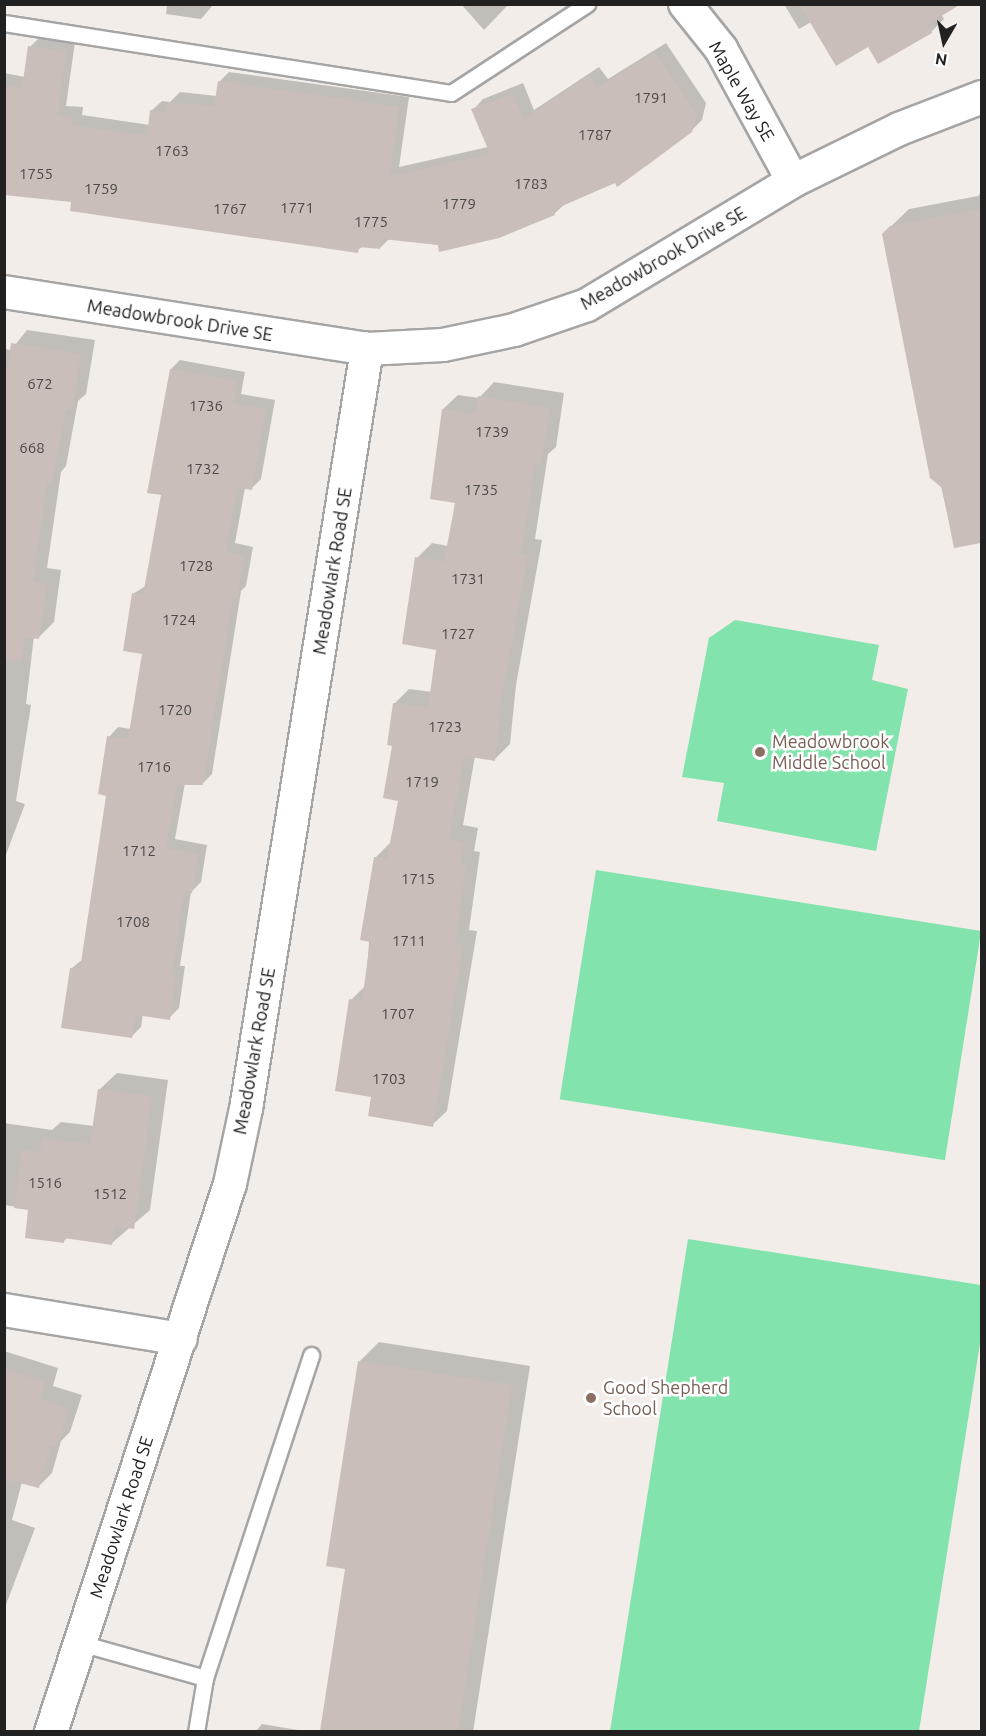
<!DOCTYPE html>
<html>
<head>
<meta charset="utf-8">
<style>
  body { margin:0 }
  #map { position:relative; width:986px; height:1736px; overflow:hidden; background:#f2ede8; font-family:Ubuntu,sans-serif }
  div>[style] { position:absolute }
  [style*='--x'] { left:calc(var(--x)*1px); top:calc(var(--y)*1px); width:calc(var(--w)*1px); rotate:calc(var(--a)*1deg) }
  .pitch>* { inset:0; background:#83e3ad; transform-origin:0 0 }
  .shadow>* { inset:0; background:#0003 }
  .building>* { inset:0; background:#cabebb }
  .roads { filter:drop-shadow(2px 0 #a5a5a5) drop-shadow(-2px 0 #a5a5a5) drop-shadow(0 2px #a5a5a5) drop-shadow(0 -2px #a5a5a5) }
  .service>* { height:15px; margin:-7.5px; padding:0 7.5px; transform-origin:7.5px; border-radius:7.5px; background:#fff }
  .minor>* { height:32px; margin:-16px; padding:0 16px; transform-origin:16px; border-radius:16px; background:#fff }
  .dots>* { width:16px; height:16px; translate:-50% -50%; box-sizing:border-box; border:3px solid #fff; border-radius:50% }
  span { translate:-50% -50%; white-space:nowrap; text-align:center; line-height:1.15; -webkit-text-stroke:5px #fff; paint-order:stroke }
  .number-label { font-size:15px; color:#4b4848 }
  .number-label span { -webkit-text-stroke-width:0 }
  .street-label { font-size:18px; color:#212121 }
  .education-label { font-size:18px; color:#785e54 }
  .left { translate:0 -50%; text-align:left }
  .frame { position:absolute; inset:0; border:6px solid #212121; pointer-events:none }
  .north { position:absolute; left:914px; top:12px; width:60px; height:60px; -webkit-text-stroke:4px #fff; paint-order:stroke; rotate:189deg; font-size:16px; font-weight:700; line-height:24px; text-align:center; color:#212121 }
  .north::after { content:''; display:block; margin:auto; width:21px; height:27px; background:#212121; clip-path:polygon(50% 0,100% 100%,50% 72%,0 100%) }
</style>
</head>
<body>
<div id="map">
  <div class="pitch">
    <div style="clip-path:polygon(735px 620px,879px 645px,872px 680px,908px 689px,876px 851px,717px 821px,724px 783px,682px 777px,709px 638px)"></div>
    <div style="left:596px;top:870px;width:390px;height:232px;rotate:9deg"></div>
    <div style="clip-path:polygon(688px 1239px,981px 1285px,981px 1337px,919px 1731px,610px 1731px)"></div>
  </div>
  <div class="shadow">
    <div style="clip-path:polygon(167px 4px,214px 4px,201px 19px,166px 14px)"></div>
    <div style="clip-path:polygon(461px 4px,509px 4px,484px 30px)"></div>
    <div style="clip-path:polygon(784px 4px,935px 4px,944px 19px,931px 32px,869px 45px,811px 22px,799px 29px)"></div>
    <div style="clip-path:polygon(40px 37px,75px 42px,66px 106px,83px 107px,82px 115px,150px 125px,151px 111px,162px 101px,170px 102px,180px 92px,217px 96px,219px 82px,229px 72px,409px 97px,399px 167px,488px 147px,473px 110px,483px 99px,523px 83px,534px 110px,599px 67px,608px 79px,666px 43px,706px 103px,702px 120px,691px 131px,615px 181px,565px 204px,554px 214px,439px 244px,390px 238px,380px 248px,363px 246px,357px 251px,4px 189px,4px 73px,25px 77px,30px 47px)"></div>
    <div style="clip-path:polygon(982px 191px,982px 542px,955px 547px,883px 234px,909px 209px,978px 196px)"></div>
    <div style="clip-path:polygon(27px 330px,95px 340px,86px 394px,78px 401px,66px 466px,61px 472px,47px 568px,61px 570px,54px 622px,39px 637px,34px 636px,26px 704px,31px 705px,16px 801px,25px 804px,4px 860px,4px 349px,11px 350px)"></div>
    <div style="clip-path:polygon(180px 360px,245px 372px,241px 394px,275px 400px,261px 479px,251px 489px,245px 488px,235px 543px,253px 547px,246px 586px,241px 591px,212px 774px,203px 783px,185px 783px,175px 839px,207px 845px,201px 882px,191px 892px,180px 966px,185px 966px,179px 1008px,169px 1018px,143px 1014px,141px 1027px,132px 1036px,72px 968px,83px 959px,108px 794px,109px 737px,118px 727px,131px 729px,143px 653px,133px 594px,147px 585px,163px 494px,171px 369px)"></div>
    <div style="clip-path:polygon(494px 382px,564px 393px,556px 447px,548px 454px,535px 539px,542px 540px,516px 685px,510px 744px,495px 759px,475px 756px,463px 825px,478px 828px,474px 851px,480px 852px,469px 930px,477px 931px,447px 1111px,432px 1125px,373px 1096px,351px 1000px,366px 985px,375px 858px,390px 843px,400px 800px,394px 704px,409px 689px,432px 692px,438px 649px,417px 558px,432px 543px,448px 546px,457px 502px,443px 409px,458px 395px,479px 398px)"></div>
    <div style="clip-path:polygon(117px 1073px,168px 1080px,150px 1210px,112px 1243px,68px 1237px,63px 1242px,30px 1209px,4px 1205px,4px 1123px,52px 1130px,61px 1122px,94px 1126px,100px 1089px)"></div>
    <div style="clip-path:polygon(379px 1342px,530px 1366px,473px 1732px,321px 1732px,347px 1567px,360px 1361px)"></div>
    <div style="clip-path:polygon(4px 1351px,58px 1368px,53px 1386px,82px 1395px,70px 1432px,61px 1441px,52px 1473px,38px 1487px,22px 1482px,12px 1520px,35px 1528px,4px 1610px)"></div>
    <div style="clip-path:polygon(262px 1724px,310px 1732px,255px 1732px)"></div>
  </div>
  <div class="building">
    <div style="clip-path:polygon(799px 4px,961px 4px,927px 25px,932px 33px,878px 64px,868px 47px,836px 66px)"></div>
    <div style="clip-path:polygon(28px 46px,66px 52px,57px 116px,73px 117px,72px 125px,147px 136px,150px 110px,166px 112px,168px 102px,214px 106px,218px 81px,399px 107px,390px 176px,490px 154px,471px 109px,513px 93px,524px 119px,589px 76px,597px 88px,655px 52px,697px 114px,692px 132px,649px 164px,617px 187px,615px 183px,553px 210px,555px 215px,499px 238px,439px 252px,438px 245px,382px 239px,380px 249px,359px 247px,358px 253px,70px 211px,71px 202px,4px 195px,4px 85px,22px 88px)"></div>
    <div style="clip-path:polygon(981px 209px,981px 543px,954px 548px,942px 488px,930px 478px,882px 234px,890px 226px)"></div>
    <div style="clip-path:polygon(11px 343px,81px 354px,72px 410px,66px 409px,52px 483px,47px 482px,33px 582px,47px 584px,39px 639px,25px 637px,22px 661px,4px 660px,4px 366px,8px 366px)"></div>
    <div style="clip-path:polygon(170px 369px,237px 381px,233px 403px,266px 409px,252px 490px,237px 488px,226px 552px,245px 556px,237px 597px,233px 597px,203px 785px,177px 785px,166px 848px,199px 854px,192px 893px,184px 891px,172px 975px,176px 975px,170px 1020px,136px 1015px,132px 1038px,61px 1028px,70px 968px,80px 969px,106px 796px,98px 794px,107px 736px,128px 739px,142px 654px,123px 651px,132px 593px,143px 595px,161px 495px,147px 493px)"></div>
    <div style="clip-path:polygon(478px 396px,550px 408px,541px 464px,535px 463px,521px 554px,528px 555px,501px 701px,495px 761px,464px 756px,449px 840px,464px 842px,460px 865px,466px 866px,455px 944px,463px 946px,433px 1127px,368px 1116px,371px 1097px,335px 1091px,349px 999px,362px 1001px,370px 942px,360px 940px,374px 857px,387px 859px,398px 801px,383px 798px,392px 746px,387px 745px,393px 703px,428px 708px,436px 650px,402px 644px,415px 557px,444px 562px,455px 503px,430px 499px,442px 409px,475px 414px)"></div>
    <div style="clip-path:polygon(98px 1089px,152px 1096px,134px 1229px,115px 1226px,112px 1245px,64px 1238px,64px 1243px,25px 1238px,28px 1210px,14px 1208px,22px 1150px,40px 1152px,42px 1138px,90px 1144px)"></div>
    <div style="clip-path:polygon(358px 1361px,512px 1385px,458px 1731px,320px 1731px,345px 1569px,326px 1566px)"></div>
    <div style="clip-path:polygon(4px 1369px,45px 1382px,40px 1399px,69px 1409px,57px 1447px,51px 1445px,39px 1488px,4px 1479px)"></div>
  </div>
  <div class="roads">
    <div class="service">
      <div style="--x:4;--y:23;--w:452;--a:8.9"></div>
      <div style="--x:451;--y:93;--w:163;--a:-33.2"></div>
      <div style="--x:80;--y:1643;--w:130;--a:15.6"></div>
      <div style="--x:196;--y:1732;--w:55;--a:-80.5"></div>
      <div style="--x:205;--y:1678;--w:340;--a:-71.8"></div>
    </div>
    <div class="minor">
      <div style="--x:685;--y:4;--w:58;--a:51.3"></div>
      <div style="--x:721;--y:49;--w:150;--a:61.4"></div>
      <div style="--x:4;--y:292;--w:367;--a:8.9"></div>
      <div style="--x:367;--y:349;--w:76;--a:-3"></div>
      <div style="--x:443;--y:345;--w:73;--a:-11.9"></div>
      <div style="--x:514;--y:330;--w:77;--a:-18.9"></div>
      <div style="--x:587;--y:305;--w:240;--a:-31"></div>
      <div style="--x:793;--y:181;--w:118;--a:-26.1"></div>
      <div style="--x:899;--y:129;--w:89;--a:-21.1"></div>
      <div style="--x:4;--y:1310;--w:179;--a:9.3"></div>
      <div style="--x:51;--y:1732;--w:576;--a:-71.91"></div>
      <div style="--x:230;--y:1184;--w:77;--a:-78"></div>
      <div style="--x:246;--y:1109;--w:770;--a:-80.95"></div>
    </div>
  </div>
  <div class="dots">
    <div style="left:760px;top:752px;background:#8d6e63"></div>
    <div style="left:591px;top:1398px;background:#8d6e63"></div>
  </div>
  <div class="number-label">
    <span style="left:651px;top:98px">1791</span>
    <span style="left:595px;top:135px">1787</span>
    <span style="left:172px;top:151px">1763</span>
    <span style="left:36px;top:174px">1755</span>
    <span style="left:531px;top:184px">1783</span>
    <span style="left:101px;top:189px">1759</span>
    <span style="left:459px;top:204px">1779</span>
    <span style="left:297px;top:208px">1771</span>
    <span style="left:230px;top:209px">1767</span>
    <span style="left:371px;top:222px">1775</span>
    <span style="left:40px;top:384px">672</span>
    <span style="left:206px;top:406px">1736</span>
    <span style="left:492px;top:432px">1739</span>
    <span style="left:32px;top:448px">668</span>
    <span style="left:203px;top:469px">1732</span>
    <span style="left:481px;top:490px">1735</span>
    <span style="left:196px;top:566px">1728</span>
    <span style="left:468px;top:579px">1731</span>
    <span style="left:179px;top:620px">1724</span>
    <span style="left:458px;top:634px">1727</span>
    <span style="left:175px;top:710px">1720</span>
    <span style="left:445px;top:727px">1723</span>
    <span style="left:154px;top:767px">1716</span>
    <span style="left:422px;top:782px">1719</span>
    <span style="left:139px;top:851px">1712</span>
    <span style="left:418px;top:879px">1715</span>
    <span style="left:133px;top:922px">1708</span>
    <span style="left:409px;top:941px">1711</span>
    <span style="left:398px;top:1014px">1707</span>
    <span style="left:389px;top:1079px">1703</span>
    <span style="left:45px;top:1183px">1516</span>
    <span style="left:110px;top:1194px">1512</span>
  </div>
  <div class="street-label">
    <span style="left:742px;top:91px;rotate:60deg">Maple Way SE</span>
    <span style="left:663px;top:258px;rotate:-30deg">Meadowbrook Drive SE</span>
    <span style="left:180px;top:320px;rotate:9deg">Meadowbrook Drive SE</span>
    <span style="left:332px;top:571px;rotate:-81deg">Meadowlark Road SE</span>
    <span style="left:254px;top:1051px;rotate:-80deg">Meadowlark Road SE</span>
    <span style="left:121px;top:1517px;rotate:-72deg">Meadowlark Road SE</span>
  </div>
  <div class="education-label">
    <span class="left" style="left:772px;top:752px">Meadowbrook<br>Middle School</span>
    <span class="left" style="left:603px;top:1398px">Good Shepherd<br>School</span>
  </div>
  <div class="frame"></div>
  <div class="north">N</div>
</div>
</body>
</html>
